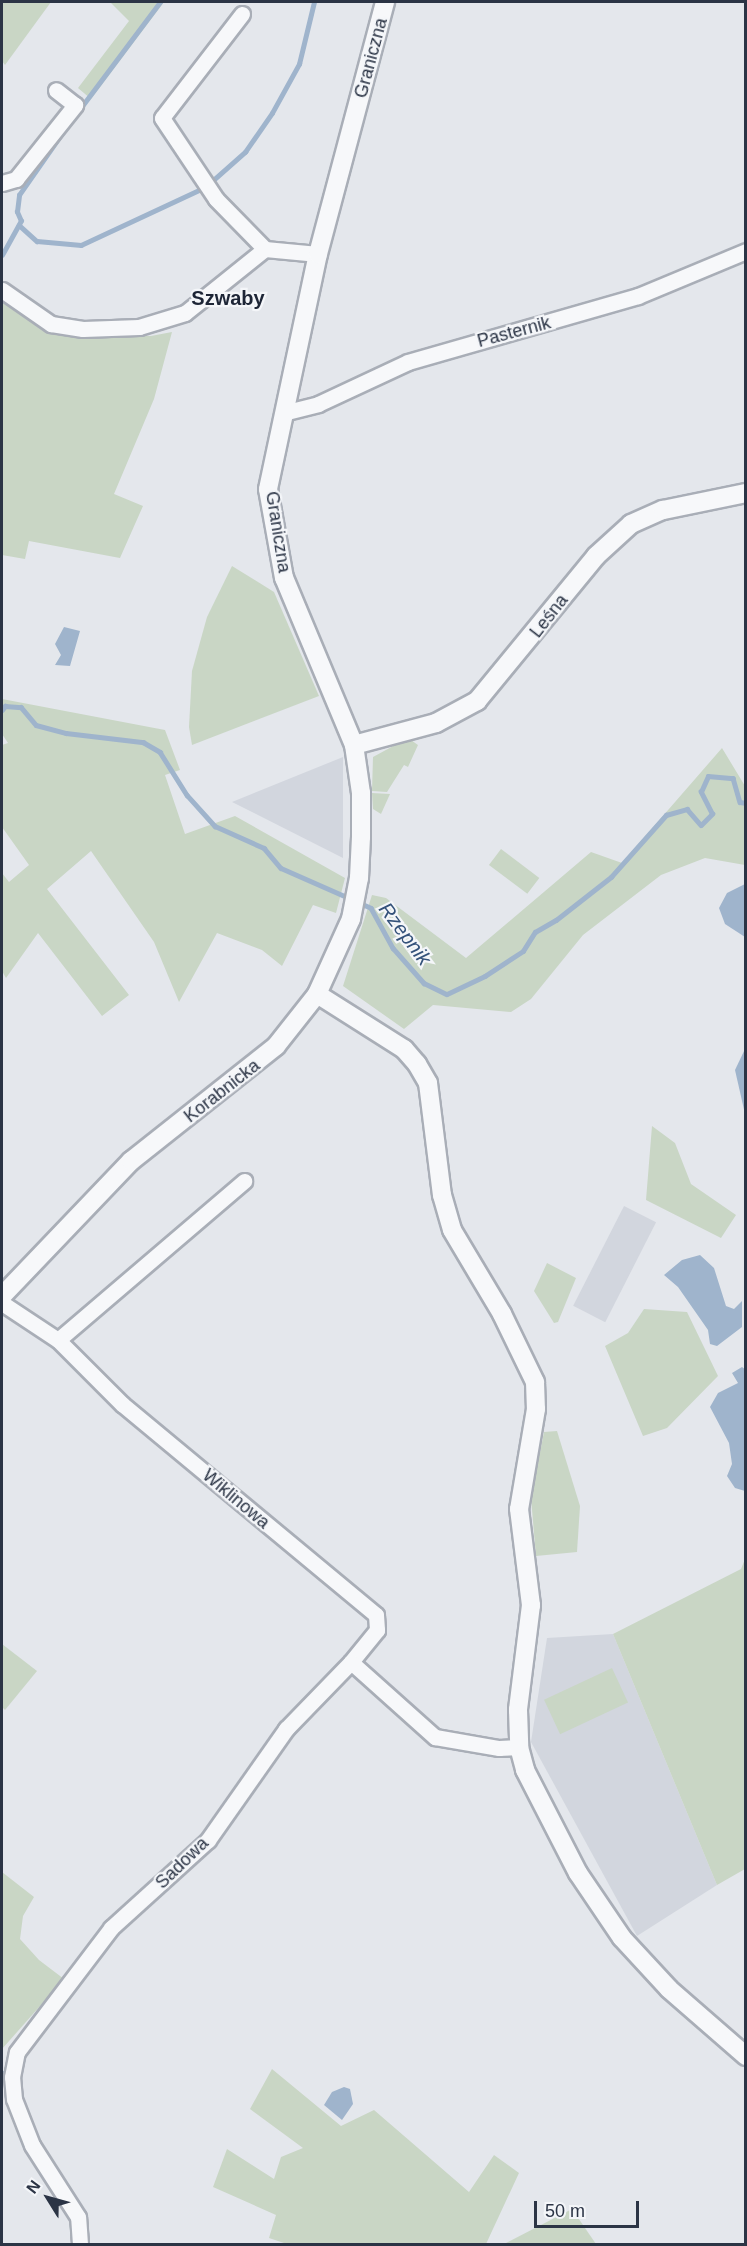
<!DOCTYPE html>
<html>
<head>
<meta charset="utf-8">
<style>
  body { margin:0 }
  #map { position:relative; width:747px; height:2246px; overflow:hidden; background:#e4e7ec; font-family:Arial,sans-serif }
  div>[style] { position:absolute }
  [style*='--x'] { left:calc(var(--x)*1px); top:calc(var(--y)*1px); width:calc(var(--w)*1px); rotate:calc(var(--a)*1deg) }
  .built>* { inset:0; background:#d2d6de; transform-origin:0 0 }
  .green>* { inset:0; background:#c9d6c5; transform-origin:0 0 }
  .water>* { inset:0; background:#9fb4cc }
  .stream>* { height:4.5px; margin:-2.25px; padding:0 2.25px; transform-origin:2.25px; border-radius:2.25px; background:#9fb4cc }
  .roads { filter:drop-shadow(2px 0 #a9aeb7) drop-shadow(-2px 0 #a9aeb7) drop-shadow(0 2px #a9aeb7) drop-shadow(0 -2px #a9aeb7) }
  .minor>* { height:15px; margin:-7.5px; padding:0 7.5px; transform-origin:7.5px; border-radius:7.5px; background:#f7f8fa }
  .tertiary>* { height:18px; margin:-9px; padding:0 9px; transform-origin:9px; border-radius:9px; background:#f7f8fa }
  span { translate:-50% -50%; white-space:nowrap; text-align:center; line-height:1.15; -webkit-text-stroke:4.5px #f4f6f9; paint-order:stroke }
  .street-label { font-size:18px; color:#2b3445 }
  .neighbourhood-label { font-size:20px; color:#1d2536; font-weight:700 }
  .water-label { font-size:20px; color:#34527a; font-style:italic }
  .frame { position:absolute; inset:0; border:3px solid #2b3445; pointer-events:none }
  .north { position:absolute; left:18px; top:2168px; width:60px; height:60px; -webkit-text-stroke:4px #f4f6f9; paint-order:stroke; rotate:307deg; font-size:16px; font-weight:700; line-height:24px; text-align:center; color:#2b3445 }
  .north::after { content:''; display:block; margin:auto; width:21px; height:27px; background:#2b3445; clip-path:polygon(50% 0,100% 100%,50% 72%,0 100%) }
  .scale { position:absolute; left:534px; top:2201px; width:105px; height:27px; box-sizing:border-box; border:3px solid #2b3445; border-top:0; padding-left:8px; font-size:18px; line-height:21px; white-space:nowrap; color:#2b3445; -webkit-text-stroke:4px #f4f6f9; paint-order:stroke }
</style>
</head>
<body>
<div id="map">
  <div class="built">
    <div style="clip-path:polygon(343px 757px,343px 858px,232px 802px)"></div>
    <div style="left:624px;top:1206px;width:36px;height:112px;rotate:27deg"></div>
    <div style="clip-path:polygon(613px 1634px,717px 1885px,637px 1936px,531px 1742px,547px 1638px)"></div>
  </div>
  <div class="green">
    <div style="clip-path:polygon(2px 2px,51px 2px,5px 65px,2px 61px)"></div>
    <div style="clip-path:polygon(110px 2px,164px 2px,91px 99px,78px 88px,129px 21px)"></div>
    <div style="clip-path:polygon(2px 297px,39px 325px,82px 334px,151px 336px,172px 332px,154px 399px,114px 494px,143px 506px,120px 558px,29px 541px,25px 559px,2px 555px)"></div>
    <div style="clip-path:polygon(232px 566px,274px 592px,319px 696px,192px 745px,189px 727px,192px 671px,207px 617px)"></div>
    <div style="clip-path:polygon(2px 699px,165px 730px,180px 770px,165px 775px,185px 834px,235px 816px,345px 878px,336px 913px,313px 905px,282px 966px,262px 950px,217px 933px,179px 1002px,154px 942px,91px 851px,47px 889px,129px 995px,102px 1016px,38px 933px,6px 978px,2px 971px,2px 873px,9px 882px,29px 865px,2px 827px,2px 745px,8px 743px,2px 734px)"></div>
    <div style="clip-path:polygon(408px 738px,418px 745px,408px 767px,404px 765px,387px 792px,372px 791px,373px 757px)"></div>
    <div style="clip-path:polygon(722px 748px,745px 786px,745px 865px,705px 858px,661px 875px,583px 935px,531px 999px,511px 1012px,433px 1005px,404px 1029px,343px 986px,372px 895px,386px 898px,466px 958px,591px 852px,622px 863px)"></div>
    <div style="clip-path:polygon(372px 793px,390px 794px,381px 814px,373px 809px)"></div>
    <div style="left:501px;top:849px;width:48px;height:20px;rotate:37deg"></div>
    <div style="clip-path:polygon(652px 1126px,675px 1143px,691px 1184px,736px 1215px,721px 1238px,646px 1200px)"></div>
    <div style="clip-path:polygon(547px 1263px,576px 1278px,558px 1322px,554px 1323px,534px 1291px)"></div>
    <div style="clip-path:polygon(644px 1309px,687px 1312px,718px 1376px,667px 1428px,643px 1436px,605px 1346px,628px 1333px)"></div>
    <div style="clip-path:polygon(557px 1431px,580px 1506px,577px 1552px,536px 1556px,531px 1498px,544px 1432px)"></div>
    <div style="clip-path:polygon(745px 1559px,745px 1869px,717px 1885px,613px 1634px,741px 1569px)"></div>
    <div style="clip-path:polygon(2px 1644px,37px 1671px,5px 1710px,2px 1707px)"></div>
    <div style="left:612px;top:1668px;width:38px;height:75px;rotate:65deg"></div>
    <div style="clip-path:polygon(2px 1872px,34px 1897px,23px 1916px,20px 1939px,39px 1960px,64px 1979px,2px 2049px)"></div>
    <div style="clip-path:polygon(272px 2069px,341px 2126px,374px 2110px,469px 2192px,494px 2155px,519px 2173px,486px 2244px,287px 2244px,269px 2238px,276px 2215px,213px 2187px,227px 2149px,274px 2179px,281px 2157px,303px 2148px,250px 2109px)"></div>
    <div style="clip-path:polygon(572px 2209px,596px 2244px,504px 2244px)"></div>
  </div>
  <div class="water">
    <div style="clip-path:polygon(64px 627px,80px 631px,70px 666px,55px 665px,61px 655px,55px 644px)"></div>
    <div style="clip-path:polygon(745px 884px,746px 884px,745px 937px,725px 924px,719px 908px,727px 893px)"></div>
    <div style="clip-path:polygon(745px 1049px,745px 1114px,735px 1070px)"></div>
    <div style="clip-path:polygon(700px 1255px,714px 1268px,726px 1306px,734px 1309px,742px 1301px,742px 1327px,717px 1346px,710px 1344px,708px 1330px,678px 1287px,664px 1275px,682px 1260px)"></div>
    <div style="clip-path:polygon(742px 1367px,746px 1370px,745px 1491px,735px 1488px,727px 1476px,732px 1464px,729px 1443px,710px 1407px,718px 1393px,738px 1383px,732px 1373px)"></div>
    <div style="clip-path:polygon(344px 2087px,350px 2089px,353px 2104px,342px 2120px,324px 2105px,332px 2092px)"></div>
  </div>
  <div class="stream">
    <div style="--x:79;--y:110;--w:135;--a:-53.1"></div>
    <div style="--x:210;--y:183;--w:47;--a:-41.5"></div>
    <div style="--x:245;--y:152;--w:47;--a:-55.3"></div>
    <div style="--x:272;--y:113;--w:56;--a:-61.1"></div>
    <div style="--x:299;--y:64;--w:64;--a:-76.4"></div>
    <div style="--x:19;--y:225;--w:24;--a:42"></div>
    <div style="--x:37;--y:241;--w:44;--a:5.2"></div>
    <div style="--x:81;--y:245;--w:135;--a:-25"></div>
    <div style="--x:2;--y:255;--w:39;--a:-61"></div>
    <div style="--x:21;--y:221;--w:10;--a:-114"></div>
    <div style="--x:17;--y:212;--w:17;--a:-83"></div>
    <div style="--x:19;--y:195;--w:80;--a:-55.1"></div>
    <div style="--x:2;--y:710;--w:5;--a:-53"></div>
    <div style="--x:5;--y:706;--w:16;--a:4"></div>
    <div style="--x:21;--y:707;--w:23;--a:50"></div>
    <div style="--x:36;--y:725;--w:31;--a:15"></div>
    <div style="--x:66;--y:733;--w:78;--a:6.7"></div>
    <div style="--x:143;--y:742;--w:20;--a:30"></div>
    <div style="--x:160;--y:752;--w:51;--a:57.9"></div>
    <div style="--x:187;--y:795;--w:42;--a:47.9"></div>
    <div style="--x:215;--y:826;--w:54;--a:24.2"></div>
    <div style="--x:264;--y:848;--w:26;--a:50"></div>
    <div style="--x:281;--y:868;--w:74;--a:23.8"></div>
    <div style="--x:360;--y:903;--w:12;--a:24"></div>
    <div style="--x:371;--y:908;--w:46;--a:61.2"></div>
    <div style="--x:393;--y:948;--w:47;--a:48.5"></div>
    <div style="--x:424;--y:983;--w:25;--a:26"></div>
    <div style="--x:447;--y:994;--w:42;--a:-25.3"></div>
    <div style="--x:485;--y:976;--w:45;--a:-33.3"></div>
    <div style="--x:523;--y:951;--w:22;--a:-58"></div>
    <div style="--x:535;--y:932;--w:24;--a:-30"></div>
    <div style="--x:556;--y:920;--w:70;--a:-38"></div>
    <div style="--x:611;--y:877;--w:83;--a:-48.4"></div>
    <div style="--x:666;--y:815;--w:22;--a:-16"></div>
    <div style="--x:687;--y:809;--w:21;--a:49"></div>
    <div style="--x:701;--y:825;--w:16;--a:-45"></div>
    <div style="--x:712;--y:814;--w:25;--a:-117"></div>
    <div style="--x:701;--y:792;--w:17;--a:-66"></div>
    <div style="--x:708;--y:776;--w:25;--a:5"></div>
    <div style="--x:733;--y:778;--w:25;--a:74"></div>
    <div style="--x:740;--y:802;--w:6;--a:9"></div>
    <div style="--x:2;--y:2074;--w:2;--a:-27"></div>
  </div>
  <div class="roads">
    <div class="minor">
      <div style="--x:242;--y:14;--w:131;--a:127.6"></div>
      <div style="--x:162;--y:118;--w:97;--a:56.3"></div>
      <div style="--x:216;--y:199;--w:70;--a:45.6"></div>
      <div style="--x:2;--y:183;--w:15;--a:-16"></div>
      <div style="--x:16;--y:179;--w:95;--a:-51.4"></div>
      <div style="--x:75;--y:105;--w:24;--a:-142"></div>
      <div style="--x:2;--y:290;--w:60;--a:34.8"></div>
      <div style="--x:51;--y:324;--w:32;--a:9"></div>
      <div style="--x:83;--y:329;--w:56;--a:-2"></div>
      <div style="--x:139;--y:327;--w:48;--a:-16.9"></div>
      <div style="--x:185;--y:313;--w:102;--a:-38.7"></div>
      <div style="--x:265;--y:249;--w:53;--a:5.4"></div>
      <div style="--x:283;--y:413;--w:36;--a:-14"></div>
      <div style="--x:318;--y:404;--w:99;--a:-25"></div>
      <div style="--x:408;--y:362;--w:239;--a:-16"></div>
      <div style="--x:638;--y:296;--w:117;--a:-22.6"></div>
      <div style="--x:2;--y:1303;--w:67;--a:33.5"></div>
      <div style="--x:58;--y:1340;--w:245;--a:-40.5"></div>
      <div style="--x:58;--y:1340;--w:91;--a:45"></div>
      <div style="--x:122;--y:1404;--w:330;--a:39.7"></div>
      <div style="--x:376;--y:1615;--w:15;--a:86"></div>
      <div style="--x:377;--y:1630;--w:41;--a:129.1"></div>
      <div style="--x:80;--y:2244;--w:27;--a:-94"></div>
      <div style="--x:78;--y:2217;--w:85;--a:-122.6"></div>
      <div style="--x:32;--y:2145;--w:49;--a:-111.4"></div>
      <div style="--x:14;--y:2099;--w:22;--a:-95"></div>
      <div style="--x:12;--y:2077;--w:25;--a:-79"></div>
      <div style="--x:17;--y:2052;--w:156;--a:-52.8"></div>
      <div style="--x:111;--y:1928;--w:131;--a:-42.2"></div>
      <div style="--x:208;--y:1840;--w:136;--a:-54.9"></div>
      <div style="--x:286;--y:1729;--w:93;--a:-45.9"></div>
      <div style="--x:351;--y:1662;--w:113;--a:41.8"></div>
      <div style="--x:435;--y:1737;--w:65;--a:9.8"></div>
      <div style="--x:499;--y:1748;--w:20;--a:-3"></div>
    </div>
    <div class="tertiary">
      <div style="--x:354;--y:745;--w:85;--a:-15"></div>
      <div style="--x:436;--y:723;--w:47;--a:-28.2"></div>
      <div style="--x:477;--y:701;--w:188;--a:-50.6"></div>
      <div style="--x:596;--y:556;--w:47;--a:-42.4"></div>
      <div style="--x:631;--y:524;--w:35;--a:-24"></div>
      <div style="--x:663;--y:510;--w:85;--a:-11.6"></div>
      <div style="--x:317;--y:994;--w:103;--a:32.3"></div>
      <div style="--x:404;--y:1049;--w:20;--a:49"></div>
      <div style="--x:417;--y:1064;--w:22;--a:60"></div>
      <div style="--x:428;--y:1083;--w:113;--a:82.9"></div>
      <div style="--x:442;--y:1195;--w:36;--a:74"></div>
      <div style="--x:452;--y:1230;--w:98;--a:59.2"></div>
      <div style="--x:502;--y:1314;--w:76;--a:64.1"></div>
      <div style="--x:535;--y:1382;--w:27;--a:88"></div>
      <div style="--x:536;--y:1409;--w:101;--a:99.6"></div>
      <div style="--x:519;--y:1509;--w:97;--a:82.9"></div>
      <div style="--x:531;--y:1605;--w:106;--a:97.1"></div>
      <div style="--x:518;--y:1710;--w:37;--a:88"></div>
      <div style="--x:519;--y:1747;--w:24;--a:75"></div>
      <div style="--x:525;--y:1770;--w:116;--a:62.8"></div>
      <div style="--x:578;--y:1873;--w:78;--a:55.9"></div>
      <div style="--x:622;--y:1938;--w:69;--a:47.3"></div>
      <div style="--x:669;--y:1989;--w:102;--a:41"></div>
      <div style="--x:2;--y:1296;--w:187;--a:-46.3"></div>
      <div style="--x:131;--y:1161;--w:185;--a:-38.4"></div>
      <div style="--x:276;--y:1046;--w:66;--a:-51.7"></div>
      <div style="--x:317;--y:994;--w:82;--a:-65.6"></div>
      <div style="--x:351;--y:919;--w:42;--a:-79"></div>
      <div style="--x:359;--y:878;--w:41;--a:-87.2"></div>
      <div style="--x:361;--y:837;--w:44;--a:-90"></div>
      <div style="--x:361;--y:793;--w:49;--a:-98.3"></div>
      <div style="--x:354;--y:745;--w:181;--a:-112.7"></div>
      <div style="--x:284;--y:578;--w:90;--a:-100.2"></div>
      <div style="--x:268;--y:489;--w:240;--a:-78"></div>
      <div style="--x:318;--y:254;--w:261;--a:-75.1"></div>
    </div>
  </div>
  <div class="street-label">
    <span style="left:371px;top:58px;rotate:-75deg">Graniczna</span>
    <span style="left:514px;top:332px;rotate:-15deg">Pasternik</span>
    <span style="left:278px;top:532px;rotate:81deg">Graniczna</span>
    <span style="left:549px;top:616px;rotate:-52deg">Leśna</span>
    <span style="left:222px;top:1091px;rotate:-38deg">Korabnicka</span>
    <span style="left:236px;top:1499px;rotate:40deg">Wiklinowa</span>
    <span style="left:182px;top:1863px;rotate:-44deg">Sadowa</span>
  </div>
  <div class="neighbourhood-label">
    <span style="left:228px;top:298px">Szwaby</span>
  </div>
  <div class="water-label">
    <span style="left:405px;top:934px;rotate:53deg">Rzepnik</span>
  </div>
  <div class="frame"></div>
  <div class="north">N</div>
  <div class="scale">50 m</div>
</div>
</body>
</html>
